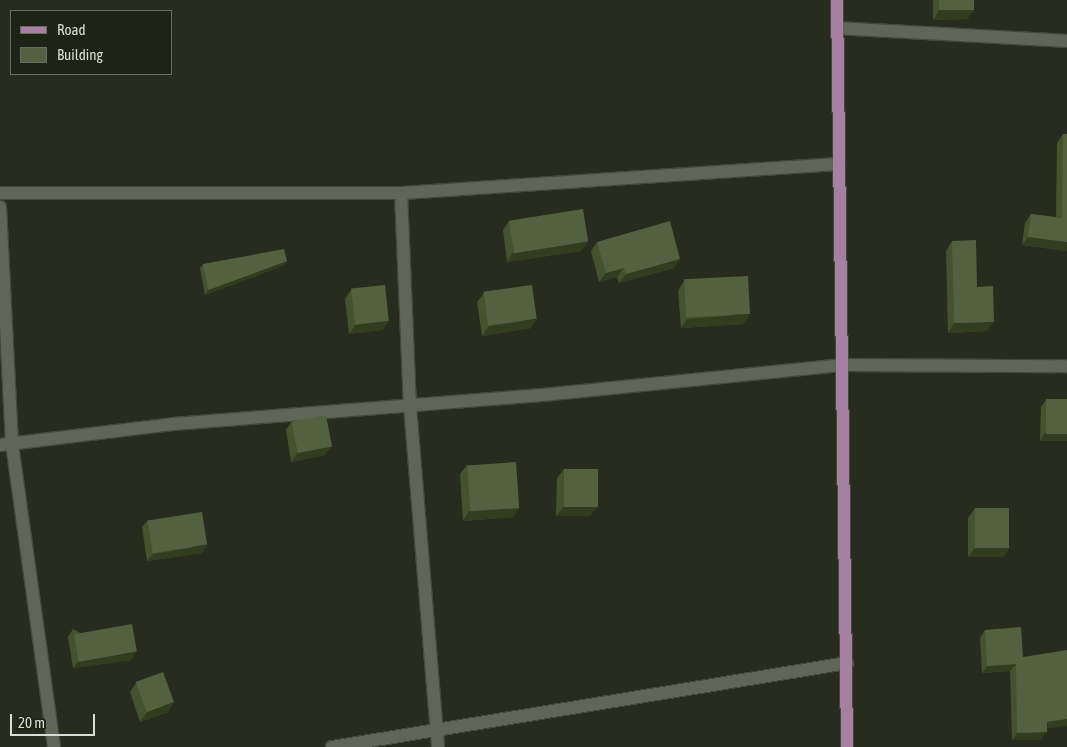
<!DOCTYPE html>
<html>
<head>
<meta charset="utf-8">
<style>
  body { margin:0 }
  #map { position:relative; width:1067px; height:747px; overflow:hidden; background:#272c1f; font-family:"Asap Condensed",sans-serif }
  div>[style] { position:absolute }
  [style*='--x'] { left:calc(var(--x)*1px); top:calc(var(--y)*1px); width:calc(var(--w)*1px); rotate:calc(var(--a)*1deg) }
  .roads { filter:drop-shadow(1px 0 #44493d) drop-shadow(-1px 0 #44493d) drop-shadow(0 1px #44493d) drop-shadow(0 -1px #44493d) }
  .minor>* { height:12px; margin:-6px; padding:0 6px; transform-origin:6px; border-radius:6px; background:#5f6656 }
  .major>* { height:12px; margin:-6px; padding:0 6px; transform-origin:6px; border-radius:6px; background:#a580a0 }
  .wall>* { inset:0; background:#44522e }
  .shaded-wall>* { inset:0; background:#323d20 }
  .building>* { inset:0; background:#546140; transform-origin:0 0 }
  span { translate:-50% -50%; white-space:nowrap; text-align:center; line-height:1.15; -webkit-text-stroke:5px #1d2315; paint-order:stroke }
  .legend { position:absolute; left:10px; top:10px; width:162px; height:65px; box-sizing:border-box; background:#1d2315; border:1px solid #686d62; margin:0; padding:6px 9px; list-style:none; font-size:15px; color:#d9ddd5 }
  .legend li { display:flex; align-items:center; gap:10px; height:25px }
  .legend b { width:25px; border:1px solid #686d62 }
  .scale { position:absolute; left:10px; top:714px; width:85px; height:22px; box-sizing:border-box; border:2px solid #d9ddd5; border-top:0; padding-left:6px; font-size:15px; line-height:18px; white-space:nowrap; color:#d9ddd5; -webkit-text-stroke:4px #1d2315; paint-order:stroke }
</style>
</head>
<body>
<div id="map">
  <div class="roads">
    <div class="minor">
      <div style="--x:837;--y:28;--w:230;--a:3.2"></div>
      <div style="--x:0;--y:193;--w:401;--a:0"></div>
      <div style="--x:401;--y:193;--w:439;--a:-3.8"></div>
      <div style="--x:401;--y:193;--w:213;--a:87.6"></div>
      <div style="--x:410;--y:406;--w:342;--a:85.3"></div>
      <div style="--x:0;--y:207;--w:237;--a:87.1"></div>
      <div style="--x:12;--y:444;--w:306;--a:82.1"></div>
      <div style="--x:0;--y:445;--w:174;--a:-6.9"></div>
      <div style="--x:173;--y:424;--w:380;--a:-4.5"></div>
      <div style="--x:552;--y:394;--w:291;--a:-5.7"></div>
      <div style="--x:842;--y:365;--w:225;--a:0.3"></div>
      <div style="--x:332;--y:747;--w:522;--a:-9.26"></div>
    </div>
    <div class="major">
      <div style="--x:837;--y:0;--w:747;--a:89.23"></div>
    </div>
  </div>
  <div class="wall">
    <div style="clip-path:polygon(933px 0,974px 0,974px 10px,967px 19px,933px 20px)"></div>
    <div style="clip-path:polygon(1063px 134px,1067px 134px,1067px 283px,1067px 251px,1022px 245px,1025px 223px,1031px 214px,1056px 217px,1057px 143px)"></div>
    <div style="clip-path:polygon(509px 221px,581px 251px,507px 262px,503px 230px)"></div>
    <div style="clip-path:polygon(952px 241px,977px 287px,987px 331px,948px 333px,946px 251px)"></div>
    <div style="clip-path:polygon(597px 242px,674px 268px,619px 283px,617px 277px,599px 282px,591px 251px)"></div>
    <div style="clip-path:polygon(287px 261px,284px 265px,205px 295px,200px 268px,203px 264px)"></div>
    <div style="clip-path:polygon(684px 281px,744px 324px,681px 328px,678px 291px)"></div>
    <div style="clip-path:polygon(351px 290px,389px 321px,382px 330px,349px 334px,345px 299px)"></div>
    <div style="clip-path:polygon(484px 293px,531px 328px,482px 336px,477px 302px)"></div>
    <div style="clip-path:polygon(1067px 399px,1067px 441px,1040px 441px,1041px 407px,1046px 400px)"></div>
    <div style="clip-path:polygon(292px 421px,325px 455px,291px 462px,286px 430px)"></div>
    <div style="clip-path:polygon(467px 465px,519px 508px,513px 517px,463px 521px,460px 474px)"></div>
    <div style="clip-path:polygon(564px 469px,590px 516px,556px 516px,557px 478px)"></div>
    <div style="clip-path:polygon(975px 508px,1010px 547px,1003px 557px,968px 557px,968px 518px)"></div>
    <div style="clip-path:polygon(148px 520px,202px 553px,147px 561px,142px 527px)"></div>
    <div style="clip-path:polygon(73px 629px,131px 660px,73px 668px,68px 637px)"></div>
    <div style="clip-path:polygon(985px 630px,1023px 657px,1047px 729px,1041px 740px,1012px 740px,1010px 671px,982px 673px,980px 638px)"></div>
    <div style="clip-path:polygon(136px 683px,168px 712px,140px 722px,130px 692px)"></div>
  </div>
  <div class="shaded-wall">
    <div style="clip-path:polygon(939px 10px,974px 10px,967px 19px,933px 20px)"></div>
    <div style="clip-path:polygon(1028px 237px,1067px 242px,1067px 251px,1022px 245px)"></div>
    <div style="clip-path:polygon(588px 242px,581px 251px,507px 262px,513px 252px)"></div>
    <div style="clip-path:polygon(680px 259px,674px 268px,619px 283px,626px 274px)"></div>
    <div style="clip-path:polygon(287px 261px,284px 265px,205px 295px,208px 290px)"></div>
    <div style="clip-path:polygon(624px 268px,617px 277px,599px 282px,606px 273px)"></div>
    <div style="clip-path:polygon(750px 314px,744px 324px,681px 328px,687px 319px)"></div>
    <div style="clip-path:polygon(537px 319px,531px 328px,482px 336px,489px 326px)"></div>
    <div style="clip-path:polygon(389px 321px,382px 330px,349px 334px,355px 325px)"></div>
    <div style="clip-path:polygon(994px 322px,987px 331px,948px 333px,954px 323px)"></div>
    <div style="clip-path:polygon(1045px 433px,1067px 434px,1067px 441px,1040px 441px)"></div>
    <div style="clip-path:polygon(332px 446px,325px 455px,291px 462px,298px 452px)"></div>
    <div style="clip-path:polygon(563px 507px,597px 507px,590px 516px,556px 516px)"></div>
    <div style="clip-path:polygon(519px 508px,513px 517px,463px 521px,469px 511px)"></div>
    <div style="clip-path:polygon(207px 545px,202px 553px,147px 561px,153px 554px)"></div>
    <div style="clip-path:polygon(1010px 547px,1003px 557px,968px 557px,975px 548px)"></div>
    <div style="clip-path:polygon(137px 652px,131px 660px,73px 668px,78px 661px)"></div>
    <div style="clip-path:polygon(1016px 664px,1010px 671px,982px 673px,987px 666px)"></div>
    <div style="clip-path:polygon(174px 702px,168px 712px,140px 722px,147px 712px)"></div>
    <div style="clip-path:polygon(1067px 719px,1067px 726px,1041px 729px,1047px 722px)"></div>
    <div style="clip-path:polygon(1047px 732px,1041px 740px,1012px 740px,1017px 733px)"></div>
  </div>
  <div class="building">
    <div style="left:939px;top:0;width:35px;height:10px"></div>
    <div style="clip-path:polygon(1063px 134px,1067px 134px,1067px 242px,1028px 237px,1031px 214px,1062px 218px)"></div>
    <div style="left:583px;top:209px;width:33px;height:75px;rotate:81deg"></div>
    <div style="clip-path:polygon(670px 221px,680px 259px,626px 274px,624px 268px,606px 273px,597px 242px)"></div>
    <div style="clip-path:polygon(976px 240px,977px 287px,993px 286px,994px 322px,954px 323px,952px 241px)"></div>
    <div style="clip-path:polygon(284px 249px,287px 261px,208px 290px,203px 264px)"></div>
    <div style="left:748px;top:276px;width:38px;height:64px;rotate:87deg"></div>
    <div style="left:385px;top:285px;width:36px;height:34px;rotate:84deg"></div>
    <div style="left:532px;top:285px;width:34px;height:49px;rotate:82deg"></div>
    <div style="left:1067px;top:399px;width:35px;height:21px;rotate:90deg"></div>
    <div style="left:326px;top:415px;width:32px;height:35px;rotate:79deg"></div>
    <div style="left:516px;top:462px;width:46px;height:49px;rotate:86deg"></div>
    <div style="left:564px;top:469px;width:34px;height:38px"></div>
    <div style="left:975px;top:508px;width:34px;height:40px"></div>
    <div style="left:202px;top:512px;width:33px;height:55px;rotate:81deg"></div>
    <div style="left:132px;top:624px;width:28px;height:59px;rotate:80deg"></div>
    <div style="clip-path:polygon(1021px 627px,1023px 657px,1067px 650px,1067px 719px,1047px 722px,1047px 732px,1017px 733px,1016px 664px,987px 666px,985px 630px)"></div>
    <div style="left:163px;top:672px;width:32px;height:29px;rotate:70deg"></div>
  </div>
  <ul class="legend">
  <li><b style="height:6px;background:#a580a0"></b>Road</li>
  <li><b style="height:14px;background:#546140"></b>Building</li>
  </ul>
  <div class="scale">20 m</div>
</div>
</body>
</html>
